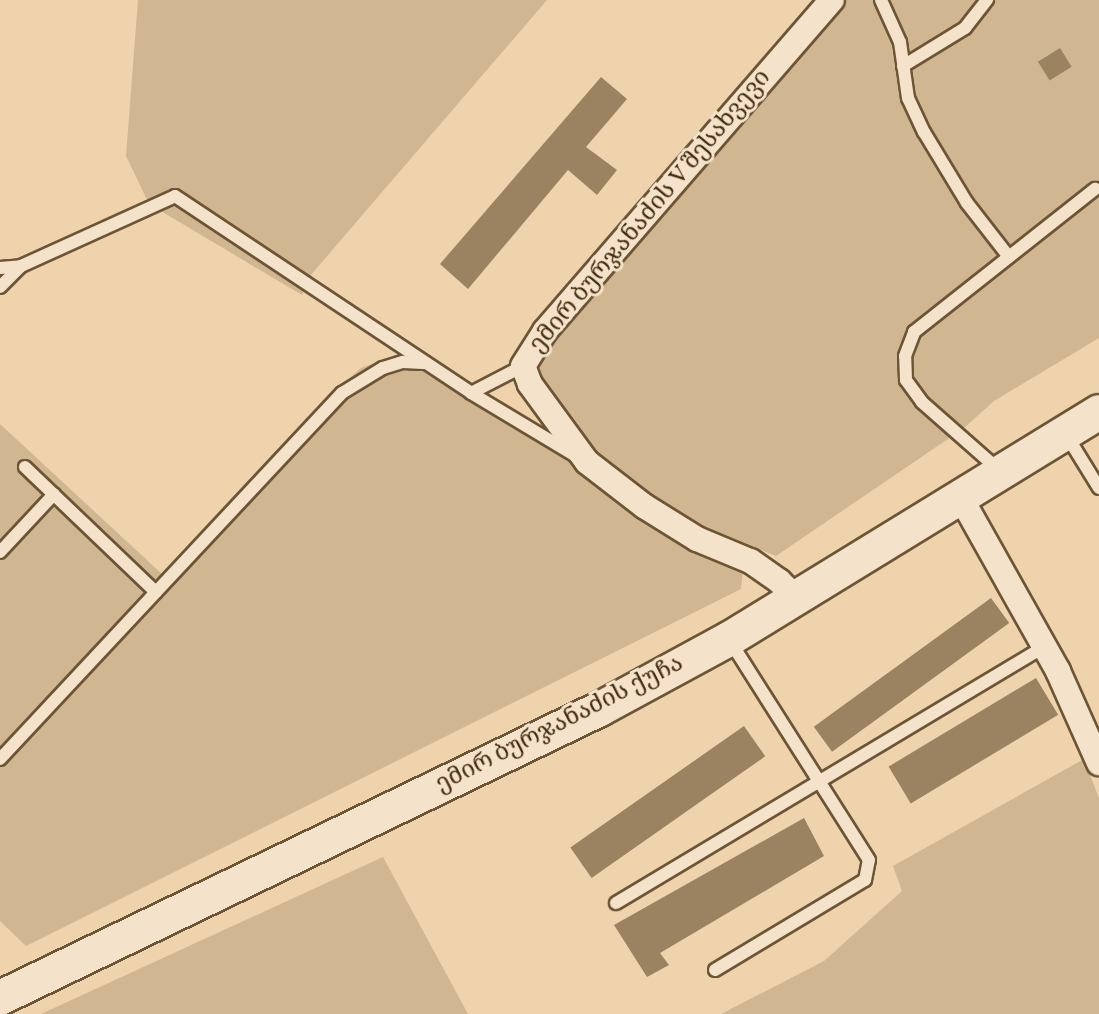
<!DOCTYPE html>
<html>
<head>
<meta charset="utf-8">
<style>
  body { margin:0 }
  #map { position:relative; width:1099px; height:1014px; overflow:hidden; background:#efd3ad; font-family:Vollkorn,"Noto Serif Georgian",serif }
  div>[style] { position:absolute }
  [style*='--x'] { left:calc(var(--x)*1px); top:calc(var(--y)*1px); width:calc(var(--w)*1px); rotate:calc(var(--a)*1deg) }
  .green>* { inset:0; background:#d1b692 }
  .building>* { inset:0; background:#9b8260; transform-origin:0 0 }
  .roads { filter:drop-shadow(2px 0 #6c5535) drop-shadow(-2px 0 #6c5535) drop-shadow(0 2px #6c5535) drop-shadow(0 -2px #6c5535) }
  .lane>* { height:12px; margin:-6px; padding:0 6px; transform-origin:6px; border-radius:6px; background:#f5e2ca }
  .street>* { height:24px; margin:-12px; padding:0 12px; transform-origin:12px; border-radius:12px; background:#f5e2ca }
  .secondary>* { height:34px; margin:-17px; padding:0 17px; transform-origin:17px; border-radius:17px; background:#f5e2ca }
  span { translate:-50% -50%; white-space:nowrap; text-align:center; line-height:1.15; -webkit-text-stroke:6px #f5e2ca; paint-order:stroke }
  .street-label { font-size:24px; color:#402b0d }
</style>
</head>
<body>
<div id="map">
  <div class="green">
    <div style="clip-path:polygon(138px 0,547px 0,310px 276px,302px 295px,149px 204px,126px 156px)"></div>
    <div style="clip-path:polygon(845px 0,1099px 0,1099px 338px,994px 401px,964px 428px,776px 556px,740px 542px,704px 535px,636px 490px,595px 451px,545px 392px,538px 380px,537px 362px,546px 344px)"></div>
    <div style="clip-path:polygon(399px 354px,743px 570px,741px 589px,26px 946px,0 921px,0 424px,162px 574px,336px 390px,361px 368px)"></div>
    <div style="clip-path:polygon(1084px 759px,1099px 798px,1099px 1014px,721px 1014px,824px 961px,902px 891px,893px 866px)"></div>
    <div style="clip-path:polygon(383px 857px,468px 1014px,41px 1014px)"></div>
  </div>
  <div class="building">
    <div style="left:1060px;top:48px;width:22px;height:26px;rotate:58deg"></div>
    <div style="clip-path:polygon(601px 77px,627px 99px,586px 147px,617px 170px,597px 195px,568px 170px,468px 289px,440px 264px)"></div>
    <div style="left:991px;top:598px;width:31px;height:219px;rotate:54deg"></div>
    <div style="left:1036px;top:678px;width:43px;height:172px;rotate:59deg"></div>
    <div style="left:744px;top:726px;width:37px;height:212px;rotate:55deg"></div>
    <div style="clip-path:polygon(804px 818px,824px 856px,660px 953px,669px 965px,647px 977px,614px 925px)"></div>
  </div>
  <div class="roads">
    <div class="lane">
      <div style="--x:881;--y:0;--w:46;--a:65.7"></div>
      <div style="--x:900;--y:42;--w:57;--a:81.9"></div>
      <div style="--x:908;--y:98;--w:38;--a:65"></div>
      <div style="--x:924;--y:132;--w:83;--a:58.8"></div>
      <div style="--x:967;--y:203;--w:68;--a:52.1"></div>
      <div style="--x:903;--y:66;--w:73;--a:-31.5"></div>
      <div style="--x:965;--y:28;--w:36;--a:-52"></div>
      <div style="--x:0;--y:268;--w:21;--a:-5"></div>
      <div style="--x:21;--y:266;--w:169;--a:-24.4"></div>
      <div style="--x:175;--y:196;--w:356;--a:33.6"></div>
      <div style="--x:471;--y:393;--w:59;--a:-27.4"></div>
      <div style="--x:0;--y:287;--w:30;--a:-45"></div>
      <div style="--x:471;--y:393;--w:120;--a:31"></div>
      <div style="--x:1067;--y:436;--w:61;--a:58.4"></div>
      <div style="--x:25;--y:467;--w:181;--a:43.7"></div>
      <div style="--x:999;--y:470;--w:103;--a:-138.6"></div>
      <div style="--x:922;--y:402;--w:27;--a:-126"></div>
      <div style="--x:906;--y:380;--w:24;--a:-92"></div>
      <div style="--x:905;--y:356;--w:26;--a:-69"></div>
      <div style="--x:914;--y:332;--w:231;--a:-38.3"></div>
      <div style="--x:0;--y:552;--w:79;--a:-47"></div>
      <div style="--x:0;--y:759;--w:501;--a:-46.94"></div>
      <div style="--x:342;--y:393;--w:48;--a:-31.4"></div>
      <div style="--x:383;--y:368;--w:21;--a:-17"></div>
      <div style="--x:403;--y:362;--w:20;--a:3"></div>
      <div style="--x:616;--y:903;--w:499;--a:-30.9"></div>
      <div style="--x:715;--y:970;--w:175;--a:-31"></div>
      <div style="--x:865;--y:880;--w:20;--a:-79"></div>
      <div style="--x:869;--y:860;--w:262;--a:-122.4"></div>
    </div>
    <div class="street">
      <div style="--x:961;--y:498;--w:198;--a:60.7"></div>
      <div style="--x:1058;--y:671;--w:101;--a:66"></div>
      <div style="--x:796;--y:598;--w:24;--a:-135"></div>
      <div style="--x:779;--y:581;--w:35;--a:-145"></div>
      <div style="--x:750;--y:561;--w:57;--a:-157.5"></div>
      <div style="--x:697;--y:539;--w:62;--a:-148.1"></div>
      <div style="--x:644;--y:506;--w:72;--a:-142.3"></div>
      <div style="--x:587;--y:462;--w:97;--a:-126.2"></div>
      <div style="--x:530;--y:384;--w:19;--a:-111"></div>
      <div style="--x:523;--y:366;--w:41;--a:-57.8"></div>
      <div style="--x:545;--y:331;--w:438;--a:-49.1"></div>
    </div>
    <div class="secondary">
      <div style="--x:0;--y:998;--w:666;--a:-25.72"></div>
      <div style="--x:600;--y:709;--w:147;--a:-28.5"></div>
      <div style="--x:729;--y:639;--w:434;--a:-31.5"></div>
    </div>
  </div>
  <div class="street-label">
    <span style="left:651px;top:212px;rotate:-50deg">ემირ ბურჯანაძის V შესახვევი</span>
    <span style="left:560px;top:725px;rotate:-27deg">ემირ ბურჯანაძის ქუჩა</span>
  </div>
</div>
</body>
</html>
